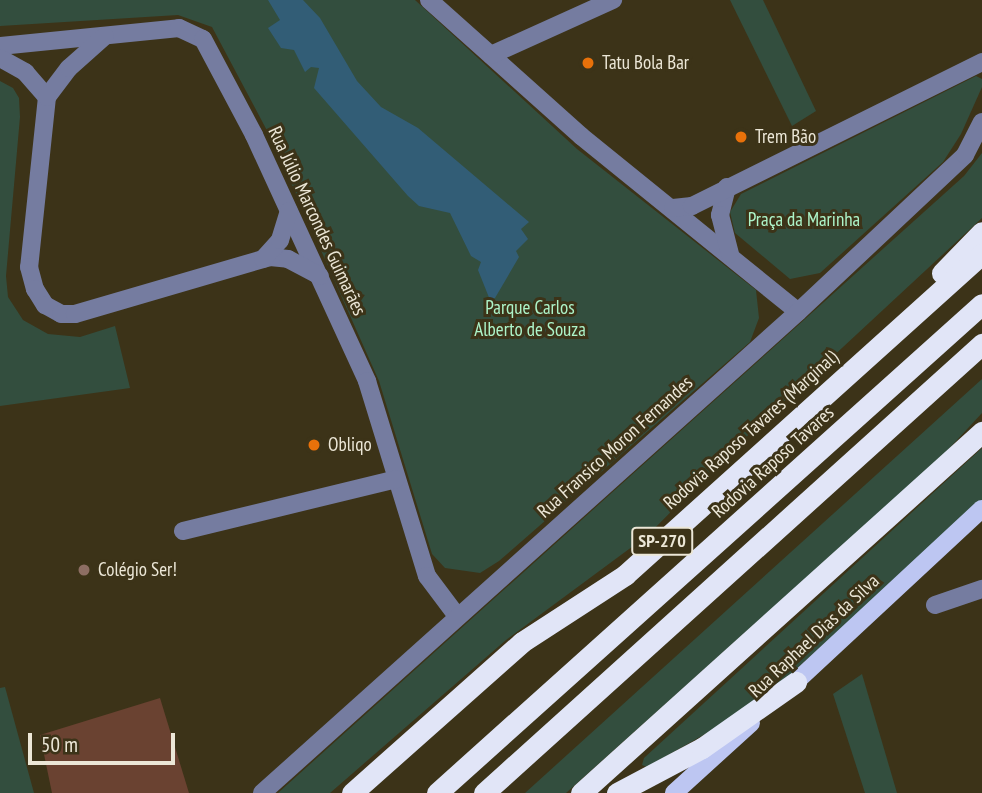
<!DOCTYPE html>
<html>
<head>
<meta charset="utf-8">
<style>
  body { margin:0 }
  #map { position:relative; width:982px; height:793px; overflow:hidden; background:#3c3318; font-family:"PT Sans Narrow",sans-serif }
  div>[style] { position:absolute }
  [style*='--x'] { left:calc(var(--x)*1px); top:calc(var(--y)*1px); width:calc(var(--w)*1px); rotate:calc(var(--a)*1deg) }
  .green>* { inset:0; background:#334e3e }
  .water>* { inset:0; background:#325d76 }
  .building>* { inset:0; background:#6a4231 }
  .minor>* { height:18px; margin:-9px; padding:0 9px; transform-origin:9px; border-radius:9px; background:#757ca0 }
  .major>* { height:18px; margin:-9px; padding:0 9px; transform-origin:9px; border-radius:9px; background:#bdc6f2 }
  .highway>* { height:21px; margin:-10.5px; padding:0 10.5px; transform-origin:10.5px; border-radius:10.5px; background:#e1e5f7 }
  .dots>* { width:19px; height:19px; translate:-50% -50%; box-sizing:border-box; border:4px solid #3c3318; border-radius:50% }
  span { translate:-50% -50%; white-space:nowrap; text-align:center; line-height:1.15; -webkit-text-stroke:6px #3c3318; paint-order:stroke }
  .shield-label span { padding:2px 5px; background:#3c3318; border:2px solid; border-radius:5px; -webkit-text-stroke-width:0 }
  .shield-label { font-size:18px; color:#ece7d7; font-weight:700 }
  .poi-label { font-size:19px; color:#ece7d7 }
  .left { translate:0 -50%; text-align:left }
  .park-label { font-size:19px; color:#adf4c9 }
  .street-label { font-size:19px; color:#ece7d7 }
  .scale { position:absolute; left:28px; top:733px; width:147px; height:32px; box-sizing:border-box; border:4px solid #ece7d7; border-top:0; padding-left:9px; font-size:21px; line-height:24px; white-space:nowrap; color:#ece7d7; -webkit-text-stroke:5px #3c3318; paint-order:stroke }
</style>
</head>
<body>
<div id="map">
  <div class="green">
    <div style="clip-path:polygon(0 0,415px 0,577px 149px,756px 290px,759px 318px,750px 342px,499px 561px,480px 573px,445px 568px,432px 554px,379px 381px,272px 140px,212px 27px,178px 15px,0 26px)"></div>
    <div style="clip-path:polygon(730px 0,763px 0,816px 111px,792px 126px)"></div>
    <div style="clip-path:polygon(976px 76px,982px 79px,982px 87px,961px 134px,943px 162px,820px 273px,790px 279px,735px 233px,730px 212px,741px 194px)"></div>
    <div style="clip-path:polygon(0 81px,13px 88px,19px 98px,20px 117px,6px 276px,8px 297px,23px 320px,48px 334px,80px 337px,115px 326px,130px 388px,0 406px)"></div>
    <div style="clip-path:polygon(982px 153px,982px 218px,729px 453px,648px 535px,506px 640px,330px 793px,278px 793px,964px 176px)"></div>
    <div style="clip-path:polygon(982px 379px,982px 413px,944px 454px,566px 793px,525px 793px)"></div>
    <div style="clip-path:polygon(982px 448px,982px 500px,758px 704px,647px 767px,642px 765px,644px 758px)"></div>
    <div style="clip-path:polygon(862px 674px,897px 793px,865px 793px,833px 694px)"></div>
    <div style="clip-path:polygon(5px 687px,34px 793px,0 793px,0 688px)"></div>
  </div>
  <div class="water">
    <div style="clip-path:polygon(303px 0,320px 18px,357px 81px,381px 107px,418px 128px,529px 222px,521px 229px,528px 239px,516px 251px,519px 257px,495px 298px,490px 300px,478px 270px,481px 262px,471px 256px,450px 213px,419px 206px,408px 196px,314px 88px,319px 68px,311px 67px,305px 72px,294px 50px,281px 48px,268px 28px,280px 20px,268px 0)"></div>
  </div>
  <div class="building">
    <div style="clip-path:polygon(160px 698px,189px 793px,52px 793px,40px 735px)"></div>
  </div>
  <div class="minor">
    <div style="--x:429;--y:0;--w:204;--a:41.8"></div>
    <div style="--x:581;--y:136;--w:279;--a:39"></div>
    <div style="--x:0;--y:46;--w:180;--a:-5.7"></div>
    <div style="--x:179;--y:28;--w:26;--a:25"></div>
    <div style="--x:203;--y:39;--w:109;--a:62"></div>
    <div style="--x:254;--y:135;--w:271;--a:65.3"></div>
    <div style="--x:367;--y:381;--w:204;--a:72.9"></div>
    <div style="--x:427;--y:576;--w:50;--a:53.1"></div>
    <div style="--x:491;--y:55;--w:134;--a:-24.3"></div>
    <div style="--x:0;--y:58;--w:29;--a:29"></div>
    <div style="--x:25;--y:72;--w:33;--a:49"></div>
    <div style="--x:47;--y:97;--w:171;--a:96"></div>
    <div style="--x:29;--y:267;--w:23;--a:75"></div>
    <div style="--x:35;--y:289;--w:19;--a:58"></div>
    <div style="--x:45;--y:305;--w:18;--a:29"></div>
    <div style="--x:61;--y:314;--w:14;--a:0"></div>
    <div style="--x:75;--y:314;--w:203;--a:-16.3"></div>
    <div style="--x:270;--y:257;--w:18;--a:6"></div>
    <div style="--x:288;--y:259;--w:36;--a:28"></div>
    <div style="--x:47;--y:97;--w:36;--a:-53"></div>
    <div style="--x:69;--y:68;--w:48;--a:-41.6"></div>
    <div style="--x:727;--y:187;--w:29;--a:104"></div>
    <div style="--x:720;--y:215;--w:40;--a:75.6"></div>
    <div style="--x:673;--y:208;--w:19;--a:-6"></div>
    <div style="--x:692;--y:206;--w:324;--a:-26.4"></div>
    <div style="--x:263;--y:259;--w:25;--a:-48"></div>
    <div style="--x:280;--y:240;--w:30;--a:-73"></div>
    <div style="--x:183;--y:531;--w:219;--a:-13.7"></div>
    <div style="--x:935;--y:605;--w:50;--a:-18.8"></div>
    <div style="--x:262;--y:793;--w:720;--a:-41.9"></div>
    <div style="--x:798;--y:312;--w:229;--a:-43.2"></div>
    <div style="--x:965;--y:155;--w:37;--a:-63"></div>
  </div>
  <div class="major">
    <div style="--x:787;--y:690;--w:266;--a:-42.9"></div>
    <div style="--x:674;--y:793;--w:104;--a:-42.3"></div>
  </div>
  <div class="highway">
    <div style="--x:942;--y:273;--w:57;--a:-45.7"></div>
    <div style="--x:352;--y:793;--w:227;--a:-41.6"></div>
    <div style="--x:522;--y:642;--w:123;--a:-33"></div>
    <div style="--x:625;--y:575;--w:480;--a:-42"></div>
    <div style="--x:437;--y:793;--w:732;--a:-41.9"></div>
    <div style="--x:484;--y:793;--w:671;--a:-42.04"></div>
    <div style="--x:581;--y:793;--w:540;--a:-42"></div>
    <div style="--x:617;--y:793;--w:96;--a:-27.9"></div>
    <div style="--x:702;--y:748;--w:115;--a:-35.1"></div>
  </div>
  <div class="dots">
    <div style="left:588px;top:63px;background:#e8710a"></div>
    <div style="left:741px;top:137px;background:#e8710a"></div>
    <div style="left:314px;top:445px;background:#e8710a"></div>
    <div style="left:84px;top:570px;background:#8d6e63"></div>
  </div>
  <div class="shield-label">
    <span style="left:662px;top:541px">SP-270</span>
  </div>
  <div class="poi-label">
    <span class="left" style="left:602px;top:63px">Tatu Bola Bar</span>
    <span class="left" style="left:755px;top:137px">Trem Bão</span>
    <span class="left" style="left:328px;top:445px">Obliqo</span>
    <span class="left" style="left:98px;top:570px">Colégio Ser!</span>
  </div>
  <div class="park-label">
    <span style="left:804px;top:220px">Praça da Marinha</span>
    <span style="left:530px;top:319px">Parque Carlos<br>Alberto de Souza</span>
  </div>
  <div class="street-label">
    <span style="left:317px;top:221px;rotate:65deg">Rua Júlio Marcondes Guimarães</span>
    <span style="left:751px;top:430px;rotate:-42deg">Rodovia Raposo Tavares (Marginal)</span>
    <span style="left:615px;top:447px;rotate:-42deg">Rua Fransico Moron Fernandes</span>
    <span style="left:773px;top:462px;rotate:-42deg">Rodovia Raposo Tavares</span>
    <span style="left:814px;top:636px;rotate:-43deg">Rua Raphael Dias da Silva</span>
  </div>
  <div class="scale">50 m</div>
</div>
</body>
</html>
